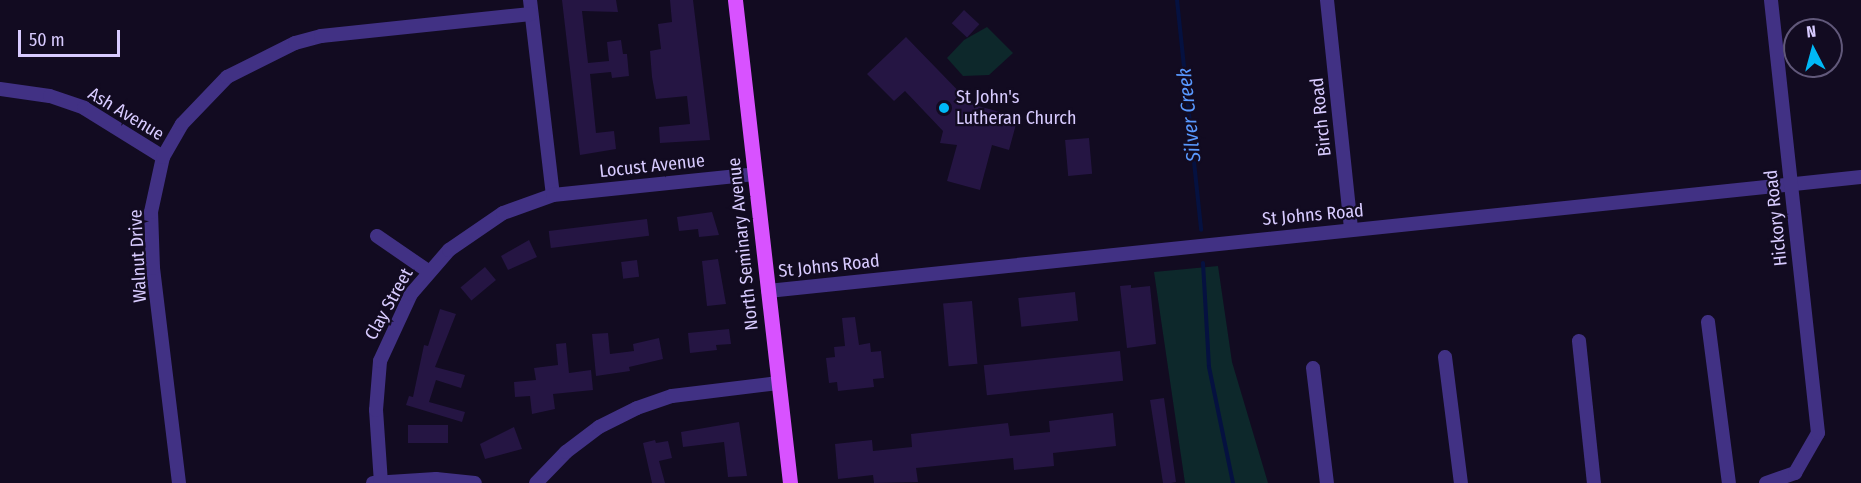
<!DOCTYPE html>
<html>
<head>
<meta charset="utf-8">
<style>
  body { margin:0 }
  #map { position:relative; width:1861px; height:483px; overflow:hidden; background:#120b21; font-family:"Fira Sans Condensed",sans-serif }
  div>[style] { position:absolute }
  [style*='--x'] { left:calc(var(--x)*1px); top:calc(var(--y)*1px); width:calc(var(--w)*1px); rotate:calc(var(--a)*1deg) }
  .green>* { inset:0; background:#0d282b }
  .stream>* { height:4px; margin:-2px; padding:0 2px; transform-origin:2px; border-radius:2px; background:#051140 }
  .building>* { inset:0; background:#251543; transform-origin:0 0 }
  .street>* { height:14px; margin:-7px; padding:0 7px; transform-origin:7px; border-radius:7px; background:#413184 }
  .primary>* { height:15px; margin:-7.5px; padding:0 7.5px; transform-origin:7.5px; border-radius:7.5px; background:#d852ff }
  .dots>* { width:16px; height:16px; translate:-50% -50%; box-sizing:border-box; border:3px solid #120b21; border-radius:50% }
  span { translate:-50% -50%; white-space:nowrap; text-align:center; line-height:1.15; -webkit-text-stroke:4.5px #120b21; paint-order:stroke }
  .poi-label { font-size:18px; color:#d8cbff }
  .left { translate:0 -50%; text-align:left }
  .street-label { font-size:18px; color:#d8cbff }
  .water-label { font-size:20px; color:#5999ff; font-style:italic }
  .north { position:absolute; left:1783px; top:18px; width:60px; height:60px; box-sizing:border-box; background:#120b21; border:2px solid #61587a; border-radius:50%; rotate:354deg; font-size:16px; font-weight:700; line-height:24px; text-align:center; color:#d8cbff }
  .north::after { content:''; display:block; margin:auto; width:21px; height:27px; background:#00b8f6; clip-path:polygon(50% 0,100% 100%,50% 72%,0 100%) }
  .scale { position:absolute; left:18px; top:30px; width:102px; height:27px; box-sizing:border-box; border:3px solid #d8cbff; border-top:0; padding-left:8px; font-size:18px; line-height:21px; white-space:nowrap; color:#d8cbff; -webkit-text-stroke:4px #120b21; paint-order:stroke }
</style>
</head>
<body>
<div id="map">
  <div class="green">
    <div style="clip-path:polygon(987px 27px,1013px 53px,989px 75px,963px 76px,947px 58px,964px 40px)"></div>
    <div style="clip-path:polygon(1218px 266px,1232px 362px,1268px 483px,1185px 483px,1154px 272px)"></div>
  </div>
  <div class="stream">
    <div style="--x:1177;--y:0;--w:231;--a:84"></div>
    <div style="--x:1203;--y:263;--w:104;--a:86.7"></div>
    <div style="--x:1209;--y:367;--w:118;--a:78.3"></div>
  </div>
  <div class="building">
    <div style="clip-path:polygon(562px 0,616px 0,618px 12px,582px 11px,588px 63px,609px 61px,607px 42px,621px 40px,623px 54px,627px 54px,629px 76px,612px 78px,611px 72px,590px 74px,596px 133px,614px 131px,616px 149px,580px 155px)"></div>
    <div style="clip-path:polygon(670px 0,693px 0,710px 140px,660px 143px,659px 127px,690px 124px,687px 96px,656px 99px,652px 77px,650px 51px,661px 49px,658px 24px,672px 22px)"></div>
    <div style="left:964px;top:10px;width:21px;height:18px;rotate:43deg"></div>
    <div style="clip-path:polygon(906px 37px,971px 104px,1018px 117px,1009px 150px,992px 145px,980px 190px,947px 181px,957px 145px,940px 143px,943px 131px,905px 91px,894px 101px,867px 74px)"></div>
    <div style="left:1089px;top:138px;width:36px;height:24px;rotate:85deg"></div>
    <div style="clip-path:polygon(712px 212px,719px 235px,699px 237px,698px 229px,679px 231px,677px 217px)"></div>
    <div style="left:647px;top:219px;width:17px;height:99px;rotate:83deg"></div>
    <div style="clip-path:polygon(529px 240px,537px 257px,508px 270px,501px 256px)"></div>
    <div style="clip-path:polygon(718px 259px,726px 304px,707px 306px,702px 261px)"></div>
    <div style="left:637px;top:260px;width:17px;height:16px;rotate:83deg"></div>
    <div style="left:485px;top:267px;width:17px;height:32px;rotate:50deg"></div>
    <div style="clip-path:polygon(1131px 285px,1131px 288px,1150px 286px,1156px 344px,1127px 348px,1120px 286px)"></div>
    <div style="left:1075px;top:292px;width:29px;height:57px;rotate:84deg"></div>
    <div style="left:972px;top:301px;width:63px;height:29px;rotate:85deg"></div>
    <div style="clip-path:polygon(440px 309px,456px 314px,435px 367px,465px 375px,461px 388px,436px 380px,429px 402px,465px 412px,462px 422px,406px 405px,409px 396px,413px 397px,424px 345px,428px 346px)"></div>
    <div style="clip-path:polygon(855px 317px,859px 345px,870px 343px,871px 352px,881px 351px,884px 378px,873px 379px,874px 387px,838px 391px,837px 382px,829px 383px,826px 358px,835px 357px,834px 347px,845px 346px,842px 318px)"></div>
    <div style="clip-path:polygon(729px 329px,731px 344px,716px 345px,717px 350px,690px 353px,688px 333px)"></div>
    <div style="clip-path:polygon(608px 333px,610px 354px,634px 351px,633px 344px,659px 338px,663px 359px,629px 367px,630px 371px,596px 376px,592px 334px)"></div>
    <div style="clip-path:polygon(566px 343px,569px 373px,591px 370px,593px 390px,553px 394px,555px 409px,532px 414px,530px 396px,515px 397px,514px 382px,536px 380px,534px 368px,558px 365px,556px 344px)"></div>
    <div style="left:1120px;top:351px;width:30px;height:137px;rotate:84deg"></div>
    <div style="clip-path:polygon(1164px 398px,1176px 482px,1171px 483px,1163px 483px,1150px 400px)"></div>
    <div style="clip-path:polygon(1113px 413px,1116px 446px,1053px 453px,1054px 466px,1014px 470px,1013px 458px,916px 468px,918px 482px,874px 483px,873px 475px,838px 479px,835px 444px,872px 440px,873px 451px,912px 447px,911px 434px,1008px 423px,1010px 436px,1050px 432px,1049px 421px)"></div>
    <div style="clip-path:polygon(739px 422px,747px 476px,728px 477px,724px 442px,683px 447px,681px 432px)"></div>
    <div style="left:408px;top:425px;width:40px;height:18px"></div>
    <div style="clip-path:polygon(514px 427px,522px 449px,485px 459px,480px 444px)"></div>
    <div style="clip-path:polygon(655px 440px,656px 443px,668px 441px,672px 458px,659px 461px,665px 483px,652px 483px,643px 443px)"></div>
  </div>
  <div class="street">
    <div style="--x:530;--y:0;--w:196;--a:83.3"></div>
    <div style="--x:1327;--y:0;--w:231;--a:84"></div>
    <div style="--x:0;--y:89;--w:50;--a:8"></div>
    <div style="--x:50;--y:96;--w:36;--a:19"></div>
    <div style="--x:84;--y:108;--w:93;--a:31.8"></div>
    <div style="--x:377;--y:236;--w:62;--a:34.5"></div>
    <div style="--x:768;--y:291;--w:1099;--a:-5.95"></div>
    <div style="--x:1708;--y:322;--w:162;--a:82.6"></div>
    <div style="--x:1579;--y:341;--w:143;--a:84"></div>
    <div style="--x:1445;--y:357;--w:127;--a:82.8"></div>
    <div style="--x:1313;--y:368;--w:116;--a:83.1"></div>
    <div style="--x:179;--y:483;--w:217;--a:-96.9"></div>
    <div style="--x:153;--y:268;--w:56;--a:-92"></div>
    <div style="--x:151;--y:212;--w:56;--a:-77.7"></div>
    <div style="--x:163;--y:157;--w:38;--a:-60"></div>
    <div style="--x:182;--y:124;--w:65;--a:-46.2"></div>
    <div style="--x:227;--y:77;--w:76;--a:-26.6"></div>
    <div style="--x:295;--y:43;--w:27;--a:-15"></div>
    <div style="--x:321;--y:36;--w:211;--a:-6"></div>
    <div style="--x:373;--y:483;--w:63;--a:-3.6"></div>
    <div style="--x:436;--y:479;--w:39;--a:6"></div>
    <div style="--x:381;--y:483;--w:73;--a:-93.9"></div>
    <div style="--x:376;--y:410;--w:49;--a:-85.3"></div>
    <div style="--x:380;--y:361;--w:74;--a:-65.2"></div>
    <div style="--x:411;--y:294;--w:58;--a:-49.2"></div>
    <div style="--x:449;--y:250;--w:65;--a:-34.4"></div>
    <div style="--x:503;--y:213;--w:53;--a:-19.8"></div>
    <div style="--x:553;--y:195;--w:203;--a:-5.9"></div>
    <div style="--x:536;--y:483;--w:43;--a:-45.9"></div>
    <div style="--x:566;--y:452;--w:41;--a:-37.1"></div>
    <div style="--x:599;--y:427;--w:42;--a:-26.6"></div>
    <div style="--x:637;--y:408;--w:37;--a:-19"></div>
    <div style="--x:672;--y:396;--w:107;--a:-7"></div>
    <div style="--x:1766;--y:483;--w:31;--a:-19"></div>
    <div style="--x:1795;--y:473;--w:46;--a:-60.1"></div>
    <div style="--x:1818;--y:433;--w:436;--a:-96.2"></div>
  </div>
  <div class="primary">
    <div style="--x:735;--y:0;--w:486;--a:83.5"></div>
  </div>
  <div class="dots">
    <div style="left:944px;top:108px;background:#00b8f6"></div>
  </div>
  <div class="poi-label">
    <span class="left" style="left:956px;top:108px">St John's<br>Lutheran Church</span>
  </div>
  <div class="street-label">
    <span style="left:126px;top:114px;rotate:31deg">Ash Avenue</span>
    <span style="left:1321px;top:117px;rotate:-96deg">Birch Road</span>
    <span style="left:652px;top:166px;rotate:-6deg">Locust Avenue</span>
    <span style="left:1313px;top:215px;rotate:-5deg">St Johns Road</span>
    <span style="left:1776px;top:218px;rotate:-96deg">Hickory Road</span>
    <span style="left:743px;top:244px;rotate:-96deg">North Seminary Avenue</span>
    <span style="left:138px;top:256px;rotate:-93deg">Walnut Drive</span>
    <span style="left:829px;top:266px;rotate:-6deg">St Johns Road</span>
    <span style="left:389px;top:304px;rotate:-61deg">Clay Street</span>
  </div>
  <div class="water-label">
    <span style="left:1189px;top:115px;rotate:-96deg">Silver Creek</span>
  </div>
  <div class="north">N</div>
  <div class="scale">50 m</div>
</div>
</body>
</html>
